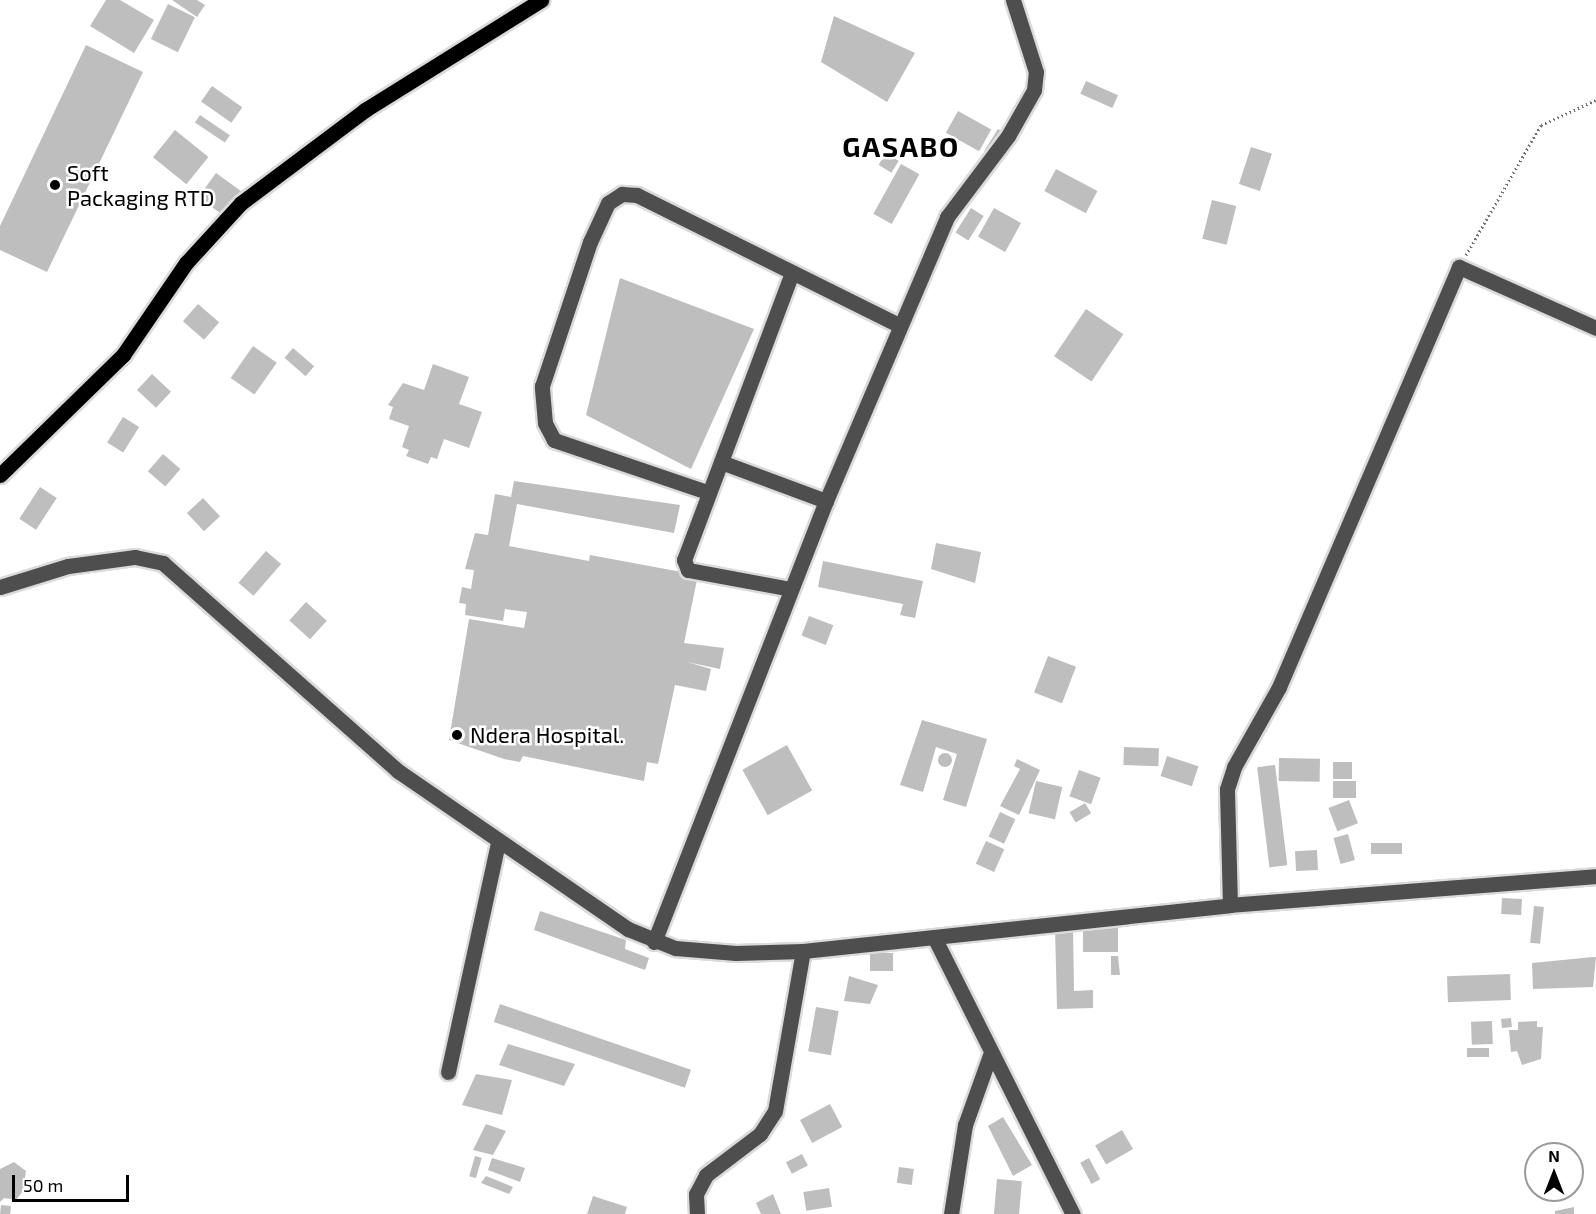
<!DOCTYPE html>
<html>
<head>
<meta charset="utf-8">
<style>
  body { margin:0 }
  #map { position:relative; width:1596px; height:1214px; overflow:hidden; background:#fff; font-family:"Exo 2",sans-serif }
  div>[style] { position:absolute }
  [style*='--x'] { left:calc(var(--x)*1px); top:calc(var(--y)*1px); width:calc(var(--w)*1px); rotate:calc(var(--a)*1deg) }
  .building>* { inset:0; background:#bebebe; transform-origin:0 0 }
  .round { border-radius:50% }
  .path>* { height:3px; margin-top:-1.5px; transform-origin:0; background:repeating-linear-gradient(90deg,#707070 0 1.5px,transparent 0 4.5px) }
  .roads { filter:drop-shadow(2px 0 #dbdbdb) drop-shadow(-2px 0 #dbdbdb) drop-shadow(0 2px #dbdbdb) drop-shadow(0 -2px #dbdbdb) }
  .minor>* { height:15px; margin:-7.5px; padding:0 7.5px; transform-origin:7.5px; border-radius:7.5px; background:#4e4e4e }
  .major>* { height:15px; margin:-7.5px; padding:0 7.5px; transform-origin:7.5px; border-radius:7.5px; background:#000 }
  .dots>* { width:16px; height:16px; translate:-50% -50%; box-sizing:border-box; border:3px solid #fff; border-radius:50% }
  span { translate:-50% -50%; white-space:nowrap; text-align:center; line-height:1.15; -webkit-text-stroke:5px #fff; paint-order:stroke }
  .poi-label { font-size:22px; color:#000 }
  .left { translate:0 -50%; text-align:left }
  .district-label { font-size:28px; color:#000; font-weight:700; letter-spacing:1.5px }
  .north { position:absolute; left:1524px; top:1142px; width:60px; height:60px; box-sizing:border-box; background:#fff; border:2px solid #999; border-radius:50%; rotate:0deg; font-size:16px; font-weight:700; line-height:24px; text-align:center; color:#000 }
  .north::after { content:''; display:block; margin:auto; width:21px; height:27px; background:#000; clip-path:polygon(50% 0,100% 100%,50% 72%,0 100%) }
  .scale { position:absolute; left:12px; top:1175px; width:117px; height:27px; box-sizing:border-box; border:3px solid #000; border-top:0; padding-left:8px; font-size:18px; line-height:21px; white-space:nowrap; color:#000; -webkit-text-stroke:4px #fff; paint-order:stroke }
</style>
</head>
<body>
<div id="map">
  <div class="building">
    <div style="clip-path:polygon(106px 0,120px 0,154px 20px,134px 53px,90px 26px)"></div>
    <div style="clip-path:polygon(172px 0,197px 0,205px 5px,197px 17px)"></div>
    <div style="left:168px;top:4px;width:30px;height:39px;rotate:26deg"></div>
    <div style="clip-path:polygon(834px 16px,915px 53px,887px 102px,821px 62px)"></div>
    <div style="clip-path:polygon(86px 45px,143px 72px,47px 272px,0 250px,0 226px)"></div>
    <div style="left:1086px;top:81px;width:35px;height:14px;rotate:24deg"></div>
    <div style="left:212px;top:86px;width:37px;height:19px;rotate:35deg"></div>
    <div style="left:958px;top:111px;width:38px;height:25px;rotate:29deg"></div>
    <div style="left:200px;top:115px;width:36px;height:9px;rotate:34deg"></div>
    <div style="left:998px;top:129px;width:9px;height:26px;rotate:32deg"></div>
    <div style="left:175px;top:130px;width:43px;height:35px;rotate:39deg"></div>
    <div style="left:1251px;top:147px;width:22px;height:39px;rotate:18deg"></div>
    <div style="left:886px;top:153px;width:15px;height:14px;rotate:32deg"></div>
    <div style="left:901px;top:164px;width:21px;height:57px;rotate:29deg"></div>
    <div style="left:1056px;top:169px;width:47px;height:25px;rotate:28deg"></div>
    <div style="left:216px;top:173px;width:32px;height:30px;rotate:36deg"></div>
    <div style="left:1212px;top:200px;width:25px;height:40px;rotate:14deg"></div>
    <div style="left:971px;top:208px;width:15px;height:29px;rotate:32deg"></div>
    <div style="left:994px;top:208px;width:31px;height:33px;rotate:29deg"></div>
    <div style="clip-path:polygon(620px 278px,754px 329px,691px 469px,586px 415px)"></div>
    <div style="left:198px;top:304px;width:28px;height:23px;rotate:41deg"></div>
    <div style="left:1086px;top:309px;width:45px;height:57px;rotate:34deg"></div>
    <div style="left:253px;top:346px;width:29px;height:39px;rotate:35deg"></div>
    <div style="left:293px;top:348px;width:28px;height:13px;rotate:41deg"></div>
    <div style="clip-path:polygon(433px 364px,469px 377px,459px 404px,482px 412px,469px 448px,444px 439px,437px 459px,431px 457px,428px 464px,406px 456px,409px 450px,402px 447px,409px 426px,389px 419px,393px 407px,388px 405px,403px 383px,424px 390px)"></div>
    <div style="left:152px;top:374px;width:26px;height:22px;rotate:43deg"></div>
    <div style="left:123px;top:417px;width:19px;height:30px;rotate:32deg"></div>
    <div style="left:163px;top:454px;width:23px;height:23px;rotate:41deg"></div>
    <div style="clip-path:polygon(514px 481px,680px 505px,674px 533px,517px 504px,509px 546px,589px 561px,590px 555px,698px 575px,684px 643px,724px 648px,720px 669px,687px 662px,711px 669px,706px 691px,675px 685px,658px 764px,647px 762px,644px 781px,523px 756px,520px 762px,504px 759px,449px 740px,469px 619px,524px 628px,527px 612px,505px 609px,503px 621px,465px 615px,466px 604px,459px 603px,462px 587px,471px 589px,474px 570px,465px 569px,475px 533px,488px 535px,495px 494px,511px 497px)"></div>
    <div style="left:40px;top:487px;width:20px;height:38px;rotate:33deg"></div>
    <div style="left:203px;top:498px;width:25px;height:22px;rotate:47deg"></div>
    <div style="clip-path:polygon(936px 543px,981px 552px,975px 583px,931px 569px)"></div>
    <div style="left:266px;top:551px;width:20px;height:42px;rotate:41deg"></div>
    <div style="clip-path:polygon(823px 561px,923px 581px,915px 618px,900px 615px,903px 604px,818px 587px)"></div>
    <div style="left:306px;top:602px;width:28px;height:25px;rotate:42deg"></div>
    <div style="left:809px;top:616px;width:26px;height:21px;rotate:21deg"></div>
    <div style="left:1048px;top:656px;width:30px;height:39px;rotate:21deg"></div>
    <div style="clip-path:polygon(922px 720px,987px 739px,966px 807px,943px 800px,957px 754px,936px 747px,923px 792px,900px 785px)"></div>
    <div style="left:787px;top:745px;width:52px;height:51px;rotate:61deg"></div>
    <div style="left:1124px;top:747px;width:35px;height:18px;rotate:2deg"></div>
    <div class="round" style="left:938px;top:753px;width:14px;height:14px"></div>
    <div style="left:1167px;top:756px;width:33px;height:21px;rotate:18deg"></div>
    <div style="left:1279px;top:758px;width:41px;height:23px;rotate:1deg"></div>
    <div style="clip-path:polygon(1017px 759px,1040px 770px,1019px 815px,1000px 806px,1020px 769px,1014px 766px)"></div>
    <div style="left:1333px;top:762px;width:19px;height:17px"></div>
    <div style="left:1275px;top:765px;width:101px;height:18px;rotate:83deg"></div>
    <div style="left:1079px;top:770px;width:23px;height:28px;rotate:20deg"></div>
    <div style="left:1036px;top:781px;width:27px;height:33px;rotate:13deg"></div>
    <div style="left:1333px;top:781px;width:23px;height:17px"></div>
    <div style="left:1349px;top:800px;width:25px;height:22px;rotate:69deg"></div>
    <div style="left:1085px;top:803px;width:12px;height:18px;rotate:59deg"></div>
    <div style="left:1000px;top:812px;width:17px;height:27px;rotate:25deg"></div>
    <div style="left:1348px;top:834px;width:27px;height:15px;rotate:75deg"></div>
    <div style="left:986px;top:841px;width:20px;height:25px;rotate:24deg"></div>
    <div style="left:1371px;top:843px;width:31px;height:11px"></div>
    <div style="left:1317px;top:850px;width:20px;height:22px;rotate:87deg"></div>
    <div style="left:1502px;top:898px;width:20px;height:16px;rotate:3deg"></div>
    <div style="left:1534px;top:906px;width:10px;height:37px;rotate:6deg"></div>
    <div style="clip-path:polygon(540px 911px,626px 940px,625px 949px,649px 958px,645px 970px,534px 930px)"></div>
    <div style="left:1083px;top:925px;width:35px;height:27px"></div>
    <div style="clip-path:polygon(1055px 927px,1073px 927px,1074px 991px,1093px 990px,1093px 1008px,1057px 1009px)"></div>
    <div style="left:870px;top:953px;width:23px;height:18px"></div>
    <div style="clip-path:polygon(1111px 956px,1118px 956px,1120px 975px,1111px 975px)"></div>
    <div style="clip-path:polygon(1593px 957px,1596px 957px,1593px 987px,1533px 989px,1532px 963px)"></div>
    <div style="left:1510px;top:974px;width:26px;height:63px;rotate:88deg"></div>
    <div style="clip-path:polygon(849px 976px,878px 985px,870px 1004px,844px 1001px)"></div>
    <div style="left:500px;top:1004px;width:202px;height:19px;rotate:19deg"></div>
    <div style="left:816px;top:1007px;width:23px;height:45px;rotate:10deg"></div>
    <div style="left:1511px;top:1018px;width:9px;height:10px;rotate:84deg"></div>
    <div style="left:1492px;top:1021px;width:23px;height:21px;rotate:88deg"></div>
    <div style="clip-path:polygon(1537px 1021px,1537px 1027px,1543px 1027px,1541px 1059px,1522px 1065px,1517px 1051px,1511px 1052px,1509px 1030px,1518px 1030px,1518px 1022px)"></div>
    <div style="clip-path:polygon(508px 1044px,575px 1064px,564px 1086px,499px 1065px)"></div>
    <div style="left:1489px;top:1048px;width:9px;height:22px;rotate:90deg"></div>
    <div style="clip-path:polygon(476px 1074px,512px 1080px,502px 1115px,462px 1105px)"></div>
    <div style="left:830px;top:1104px;width:26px;height:34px;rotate:62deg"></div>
    <div style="clip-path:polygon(1003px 1117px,1032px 1165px,1013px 1176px,988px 1126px)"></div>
    <div style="clip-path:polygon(486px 1124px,506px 1131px,493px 1155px,473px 1150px)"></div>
    <div style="left:1122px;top:1130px;width:22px;height:31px;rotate:60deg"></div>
    <div style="left:802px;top:1154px;width:13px;height:18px;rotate:63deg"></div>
    <div style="left:475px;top:1156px;width:7px;height:21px;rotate:16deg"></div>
    <div style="clip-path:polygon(492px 1158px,525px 1168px,520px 1182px,488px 1170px)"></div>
    <div style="left:1089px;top:1158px;width:24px;height:10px;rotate:62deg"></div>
    <div style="clip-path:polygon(14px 1162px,26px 1171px,23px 1191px,16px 1200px,4px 1198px,0 1202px,0 1169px)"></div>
    <div style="left:899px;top:1167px;width:15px;height:16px;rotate:8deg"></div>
    <div style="clip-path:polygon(486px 1176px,513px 1187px,509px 1194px,481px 1183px)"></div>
    <div style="left:997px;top:1179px;width:25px;height:35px;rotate:5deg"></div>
    <div style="left:829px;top:1188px;width:19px;height:26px;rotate:81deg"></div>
    <div style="clip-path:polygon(773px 1194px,781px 1214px,761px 1214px,756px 1203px)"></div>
    <div style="clip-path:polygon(593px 1196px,627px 1207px,625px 1214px,587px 1214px)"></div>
    <div style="left:1px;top:1205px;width:10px;height:9px;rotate:6deg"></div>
    <div style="clip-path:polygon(1574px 1207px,1574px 1214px,1555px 1214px,1555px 1211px)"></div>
  </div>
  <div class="path">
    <div style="--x:1466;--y:255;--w:150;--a:-60"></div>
    <div style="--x:1541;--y:125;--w:60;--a:-24.4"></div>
  </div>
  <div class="roads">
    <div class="minor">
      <div style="--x:721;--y:462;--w:112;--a:20.4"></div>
      <div style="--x:707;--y:492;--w:162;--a:-161.2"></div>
      <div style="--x:554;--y:440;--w:19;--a:-118"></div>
      <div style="--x:545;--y:423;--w:37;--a:-95"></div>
      <div style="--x:542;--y:386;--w:152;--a:-71.6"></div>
      <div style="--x:590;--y:242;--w:43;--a:-65.2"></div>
      <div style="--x:608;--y:203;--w:17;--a:-33"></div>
      <div style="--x:622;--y:194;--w:15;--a:4"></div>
      <div style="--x:637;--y:195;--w:292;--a:26.4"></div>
      <div style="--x:0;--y:587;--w:71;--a:-17.2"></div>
      <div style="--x:68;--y:566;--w:68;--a:-7.7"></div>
      <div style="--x:135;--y:557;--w:29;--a:12"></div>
      <div style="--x:163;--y:563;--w:314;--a:41.5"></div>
      <div style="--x:398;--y:771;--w:279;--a:34.5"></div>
      <div style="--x:628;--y:929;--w:51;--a:22"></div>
      <div style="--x:675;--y:948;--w:61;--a:4.7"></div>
      <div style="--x:736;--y:953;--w:67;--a:-1.7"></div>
      <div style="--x:803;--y:951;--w:429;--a:-6.1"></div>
      <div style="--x:1230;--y:905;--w:367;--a:-4.5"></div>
      <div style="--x:791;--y:589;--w:105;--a:-169.5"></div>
      <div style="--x:688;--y:570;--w:11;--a:-112"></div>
      <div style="--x:684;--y:560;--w:307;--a:-69.4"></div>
      <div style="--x:1230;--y:905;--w:116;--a:-91.5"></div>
      <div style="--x:1227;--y:789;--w:23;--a:-72"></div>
      <div style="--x:1234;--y:767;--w:92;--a:-60.6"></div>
      <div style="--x:1279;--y:687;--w:457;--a:-66.8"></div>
      <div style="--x:1459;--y:267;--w:150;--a:24"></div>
      <div style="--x:934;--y:937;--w:310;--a:63.4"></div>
      <div style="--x:654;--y:942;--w:473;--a:-68.7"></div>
      <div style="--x:826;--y:501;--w:309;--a:-66.9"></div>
      <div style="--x:947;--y:217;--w:101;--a:-53"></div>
      <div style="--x:1008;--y:136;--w:53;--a:-60.5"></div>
      <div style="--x:1034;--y:90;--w:18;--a:-84"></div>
      <div style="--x:1036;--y:72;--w:76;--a:-107.7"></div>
      <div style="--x:448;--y:1072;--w:234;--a:-77.7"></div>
      <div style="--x:697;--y:1214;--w:20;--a:-93"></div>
      <div style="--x:696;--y:1194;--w:21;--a:-62"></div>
      <div style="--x:706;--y:1175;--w:68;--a:-37.2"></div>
      <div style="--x:760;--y:1134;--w:27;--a:-57"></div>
      <div style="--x:775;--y:1111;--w:162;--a:-80.1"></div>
      <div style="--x:951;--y:1214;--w:90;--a:-81.1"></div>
      <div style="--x:965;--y:1125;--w:74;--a:-70.3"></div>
    </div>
    <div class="major">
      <div style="--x:0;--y:475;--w:172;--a:-44.3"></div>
      <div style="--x:123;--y:355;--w:112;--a:-55.6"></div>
      <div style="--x:186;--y:263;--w:81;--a:-47.5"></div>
      <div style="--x:241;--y:203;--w:155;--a:-36.9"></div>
      <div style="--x:365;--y:110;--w:208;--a:-32"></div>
    </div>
  </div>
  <div class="dots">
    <div style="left:55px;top:185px;background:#000"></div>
    <div style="left:457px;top:735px;background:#000"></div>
  </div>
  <div class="poi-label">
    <span class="left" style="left:67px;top:185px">Soft<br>Packaging RTD</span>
    <span class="left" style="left:470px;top:735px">Ndera Hospital.</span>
  </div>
  <div class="district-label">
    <span style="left:901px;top:146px">GASABO</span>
  </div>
  <div class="north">N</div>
  <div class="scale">50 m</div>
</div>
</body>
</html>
